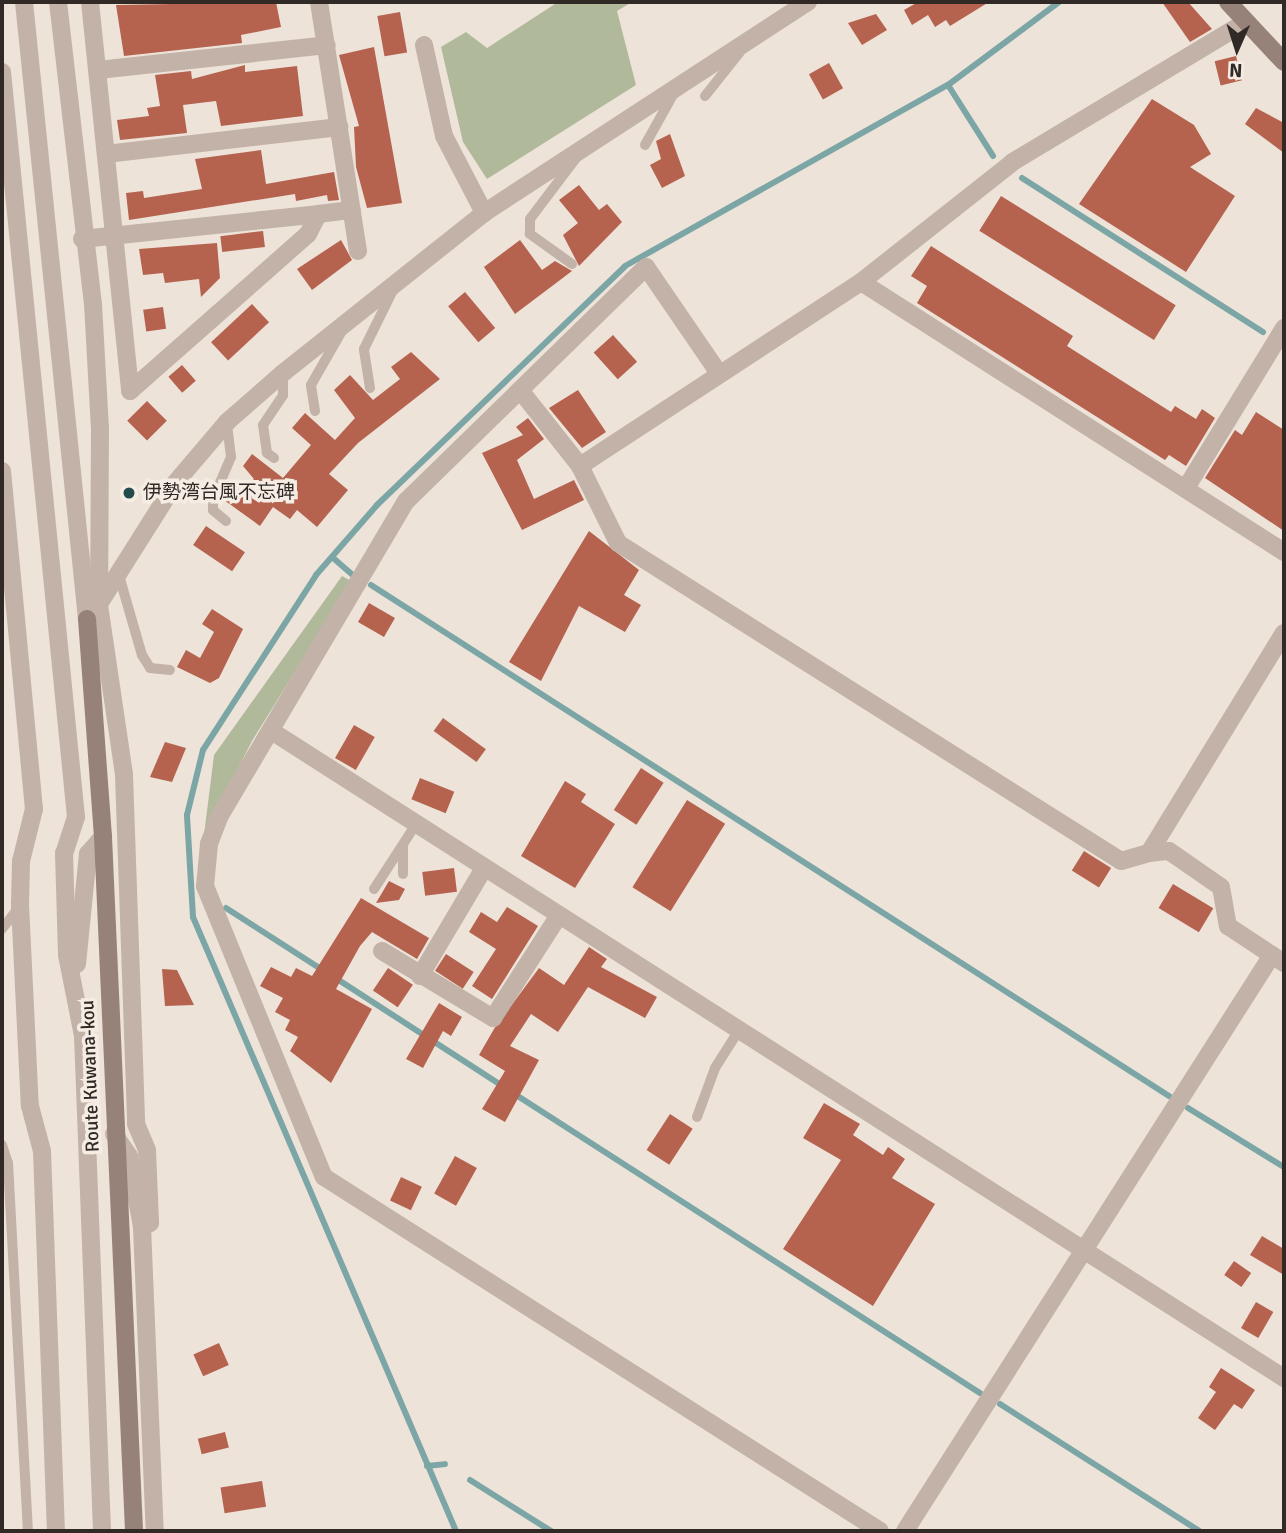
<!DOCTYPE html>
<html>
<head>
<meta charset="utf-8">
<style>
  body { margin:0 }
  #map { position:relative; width:1286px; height:1533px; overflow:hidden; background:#ede3d9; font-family:Signika,"Noto Sans JP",sans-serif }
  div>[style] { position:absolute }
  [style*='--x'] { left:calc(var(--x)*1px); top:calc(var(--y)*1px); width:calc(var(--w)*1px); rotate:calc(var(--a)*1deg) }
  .green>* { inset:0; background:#b1b99b }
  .stream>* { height:6px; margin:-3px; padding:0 3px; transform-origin:3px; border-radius:3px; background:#7ca6a5 }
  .building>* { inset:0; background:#b5634f; transform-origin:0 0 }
  .service>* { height:10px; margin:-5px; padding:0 5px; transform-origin:5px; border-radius:5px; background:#c3b2a7 }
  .minor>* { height:18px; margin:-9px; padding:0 9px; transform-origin:9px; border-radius:9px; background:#c3b2a7 }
  .secondary>* { height:18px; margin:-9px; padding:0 9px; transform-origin:9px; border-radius:9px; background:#968279 }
  .dots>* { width:19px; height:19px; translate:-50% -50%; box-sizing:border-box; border:4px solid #f5ede4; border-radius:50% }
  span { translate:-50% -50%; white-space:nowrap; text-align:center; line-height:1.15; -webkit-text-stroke:7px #f5ede4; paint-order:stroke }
  .poi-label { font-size:19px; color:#312926 }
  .left { translate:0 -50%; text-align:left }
  .street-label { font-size:19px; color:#312926 }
  .frame { position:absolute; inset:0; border:4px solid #312926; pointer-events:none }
  .north { position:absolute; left:1202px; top:14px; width:70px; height:70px; -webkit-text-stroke:5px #f5ede4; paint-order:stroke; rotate:183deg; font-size:19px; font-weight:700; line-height:28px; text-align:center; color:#312926 }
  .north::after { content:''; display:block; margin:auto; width:24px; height:32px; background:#312926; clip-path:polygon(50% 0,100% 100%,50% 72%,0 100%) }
</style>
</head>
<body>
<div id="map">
  <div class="green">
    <div style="clip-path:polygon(558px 2px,632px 2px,617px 11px,636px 85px,487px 179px,463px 142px,441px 47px,466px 32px,487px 48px)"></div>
    <div style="clip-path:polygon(342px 576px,351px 581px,252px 741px,204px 835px,214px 755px)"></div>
  </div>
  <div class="stream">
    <div style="--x:948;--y:85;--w:84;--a:57.6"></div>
    <div style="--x:1022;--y:178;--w:286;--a:32.6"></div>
    <div style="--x:332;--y:557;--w:29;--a:41"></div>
    <div style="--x:371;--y:585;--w:948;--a:32.63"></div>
    <div style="--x:226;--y:908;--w:117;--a:32.7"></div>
    <div style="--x:334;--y:977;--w:202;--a:32.9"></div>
    <div style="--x:513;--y:1093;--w:555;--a:32.72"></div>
    <div style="--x:1188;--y:1108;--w:113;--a:31.6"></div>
    <div style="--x:1000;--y:1404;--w:236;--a:32.5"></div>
    <div style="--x:427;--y:1466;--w:18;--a:-6"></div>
    <div style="--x:470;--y:1480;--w:96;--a:32.2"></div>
    <div style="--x:456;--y:1531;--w:668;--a:-113.19"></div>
    <div style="--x:193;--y:917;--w:102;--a:-93.4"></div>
    <div style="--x:187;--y:815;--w:67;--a:-76.2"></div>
    <div style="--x:203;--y:750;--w:208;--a:-57.1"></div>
    <div style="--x:316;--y:575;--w:93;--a:-48.9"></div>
    <div style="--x:377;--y:505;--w:344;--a:-43.9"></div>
    <div style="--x:625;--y:266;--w:370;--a:-29.3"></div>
    <div style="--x:948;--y:85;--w:139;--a:-36.8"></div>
  </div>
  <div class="building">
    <div style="clip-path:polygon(276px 2px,281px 27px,241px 35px,242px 43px,124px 56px,116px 5px)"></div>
    <div style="clip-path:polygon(918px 2px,989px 2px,950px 26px,946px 20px,935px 27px,928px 15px,912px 25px,904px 10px)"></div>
    <div style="clip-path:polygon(1162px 2px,1188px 2px,1212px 29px,1190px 42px)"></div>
    <div style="left:400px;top:12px;width:41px;height:23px;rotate:80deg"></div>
    <div style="clip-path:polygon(876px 14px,887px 30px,862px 45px,848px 23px)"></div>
    <div style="clip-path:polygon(374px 47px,402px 203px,367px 208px,356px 167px,354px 127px,359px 126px,339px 55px)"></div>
    <div style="left:1236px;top:56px;width:25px;height:22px;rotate:76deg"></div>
    <div style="left:829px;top:63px;width:29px;height:23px;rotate:61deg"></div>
    <div style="clip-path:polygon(245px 65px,245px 72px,297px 66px,303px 116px,221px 126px,216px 101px,183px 105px,187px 133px,120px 140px,117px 120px,149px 116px,147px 108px,160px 106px,155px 75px,191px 71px,192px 79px)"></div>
    <div style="clip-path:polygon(1152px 99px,1194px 125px,1211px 154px,1190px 167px,1235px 196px,1186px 272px,1079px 204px)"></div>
    <div style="clip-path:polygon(1256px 108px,1284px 123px,1284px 153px,1245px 124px)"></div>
    <div style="clip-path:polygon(670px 134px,685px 176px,662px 188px,650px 165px,661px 159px,656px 141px)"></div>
    <div style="clip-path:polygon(261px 150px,266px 184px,334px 172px,339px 200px,328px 201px,327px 195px,296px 201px,295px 194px,129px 220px,126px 193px,143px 191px,144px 198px,202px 189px,195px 159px)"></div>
    <div style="clip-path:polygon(579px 185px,599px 210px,607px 204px,622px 222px,579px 266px,563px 235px,578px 223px,559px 200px)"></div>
    <div style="left:1001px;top:196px;width:206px;height:41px;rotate:32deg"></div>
    <div style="left:263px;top:231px;width:16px;height:43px;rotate:83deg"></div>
    <div style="clip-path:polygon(341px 240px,352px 260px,312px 290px,297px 269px)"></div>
    <div style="clip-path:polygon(520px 240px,542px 270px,555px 261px,572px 271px,515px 314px,484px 267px)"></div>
    <div style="clip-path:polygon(217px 243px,220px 278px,201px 297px,199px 279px,165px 283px,163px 273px,143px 275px,139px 249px)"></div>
    <div style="clip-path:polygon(931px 246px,1073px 336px,1067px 346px,1171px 412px,1175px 406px,1196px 419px,1202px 409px,1215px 418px,1186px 466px,1169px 455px,1165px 460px,917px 303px,927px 286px,911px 276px)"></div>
    <div style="left:465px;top:292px;width:47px;height:22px;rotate:50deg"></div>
    <div style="left:252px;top:304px;width:25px;height:56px;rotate:47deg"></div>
    <div style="left:163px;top:307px;width:22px;height:20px;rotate:82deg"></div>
    <div style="left:613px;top:335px;width:36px;height:26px;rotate:48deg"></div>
    <div style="clip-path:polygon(411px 352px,440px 379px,358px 443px,329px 474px,348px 490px,317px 527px,297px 510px,290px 519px,273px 507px,260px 526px,224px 500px,234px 485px,241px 491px,254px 479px,243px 466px,252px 454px,283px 478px,311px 445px,292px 428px,305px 413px,335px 440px,355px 418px,334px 390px,350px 375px,373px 400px,400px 379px,391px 367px)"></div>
    <div style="left:182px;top:365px;width:21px;height:18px;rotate:49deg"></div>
    <div style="clip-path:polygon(578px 390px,606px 432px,582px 448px,549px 408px)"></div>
    <div style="left:147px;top:401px;width:28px;height:28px;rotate:45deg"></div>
    <div style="clip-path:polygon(1256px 412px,1284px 430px,1284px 531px,1205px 478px,1235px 430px,1242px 435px)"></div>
    <div style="clip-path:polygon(528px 418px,544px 439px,517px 460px,534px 499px,574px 480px,584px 500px,522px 530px,482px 453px,523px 435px,516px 427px)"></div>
    <div style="left:206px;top:526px;width:47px;height:23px;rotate:34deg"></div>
    <div style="clip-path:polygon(589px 531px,639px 570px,624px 595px,641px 605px,625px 632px,579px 606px,541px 681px,509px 662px)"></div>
    <div style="left:369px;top:603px;width:30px;height:22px;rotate:30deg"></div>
    <div style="clip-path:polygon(212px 609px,243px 629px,219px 678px,210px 683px,177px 667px,186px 650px,200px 658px,214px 632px,202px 624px)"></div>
    <div style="left:443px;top:718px;width:53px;height:16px;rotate:36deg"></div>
    <div style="left:354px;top:725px;width:24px;height:38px;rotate:30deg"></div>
    <div style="clip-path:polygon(165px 742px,186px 748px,172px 782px,150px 777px)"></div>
    <div style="left:641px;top:768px;width:27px;height:50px;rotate:33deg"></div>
    <div style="left:420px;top:778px;width:37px;height:23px;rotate:22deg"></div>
    <div style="clip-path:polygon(565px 781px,586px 794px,581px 802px,615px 824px,575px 888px,521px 856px)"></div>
    <div style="left:687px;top:800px;width:45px;height:103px;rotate:32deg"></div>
    <div style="left:1084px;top:851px;width:32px;height:23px;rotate:32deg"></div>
    <div style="left:454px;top:868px;width:24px;height:32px;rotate:83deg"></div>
    <div style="clip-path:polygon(389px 881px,405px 889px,399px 900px,376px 903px)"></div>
    <div style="left:1173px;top:884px;width:47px;height:28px;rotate:31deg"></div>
    <div style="clip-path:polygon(361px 898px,429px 938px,417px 959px,372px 932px,360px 946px,336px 989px,372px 1009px,331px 1083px,290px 1051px,298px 1037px,285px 1030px,290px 1020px,275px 1012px,283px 998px,260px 986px,271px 967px,291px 977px,296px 968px,312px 976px)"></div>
    <div style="clip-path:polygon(507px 907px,538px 926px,492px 999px,472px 986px,496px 949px,469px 932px,481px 912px,497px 922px)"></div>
    <div style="clip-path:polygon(589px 947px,607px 959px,601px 967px,657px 997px,645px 1018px,588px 987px,558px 1032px,531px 1014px,510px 1046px,539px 1060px,505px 1122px,482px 1109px,505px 1071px,479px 1055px,494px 1029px,539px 968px,564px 985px)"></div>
    <div style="left:446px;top:954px;width:33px;height:20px;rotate:33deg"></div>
    <div style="left:388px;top:968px;width:30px;height:27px;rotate:34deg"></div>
    <div style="clip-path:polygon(162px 969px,177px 970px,194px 1005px,165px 1006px)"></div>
    <div style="clip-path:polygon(439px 1003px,462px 1017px,451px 1036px,443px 1031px,423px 1068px,406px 1059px)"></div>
    <div style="clip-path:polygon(824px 1103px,860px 1124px,853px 1135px,883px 1155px,888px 1147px,905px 1159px,892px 1178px,935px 1204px,873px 1306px,783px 1249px,841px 1160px,803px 1138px)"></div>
    <div style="left:670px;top:1114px;width:27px;height:43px;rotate:33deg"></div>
    <div style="left:455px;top:1156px;width:25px;height:43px;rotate:29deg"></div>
    <div style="left:401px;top:1177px;width:23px;height:26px;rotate:25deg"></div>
    <div style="clip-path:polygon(1262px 1236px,1284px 1249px,1284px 1275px,1250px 1255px)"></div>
    <div style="left:1234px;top:1261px;width:21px;height:17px;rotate:35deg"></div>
    <div style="left:1256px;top:1302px;width:20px;height:30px;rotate:30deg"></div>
    <div style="left:219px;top:1343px;width:24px;height:28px;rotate:66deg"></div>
    <div style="clip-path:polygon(1221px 1368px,1255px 1390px,1242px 1409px,1234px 1404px,1215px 1430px,1198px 1418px,1216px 1392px,1209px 1387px)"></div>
    <div style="left:225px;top:1432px;width:16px;height:28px;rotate:76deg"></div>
    <div style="left:262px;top:1481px;width:26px;height:42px;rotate:81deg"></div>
  </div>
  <div class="service">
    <div style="--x:705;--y:96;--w:56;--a:-51.5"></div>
    <div style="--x:645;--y:145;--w:60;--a:-60.9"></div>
    <div style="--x:572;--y:264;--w:52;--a:-144.5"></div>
    <div style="--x:530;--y:234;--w:15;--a:-90"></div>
    <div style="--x:530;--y:219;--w:83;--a:-52.9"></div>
    <div style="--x:370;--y:388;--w:39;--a:-99"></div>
    <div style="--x:364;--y:349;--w:70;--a:-63.8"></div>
    <div style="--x:315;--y:411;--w:26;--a:-99"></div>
    <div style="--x:311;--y:385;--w:64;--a:-60.3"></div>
    <div style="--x:274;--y:458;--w:9;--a:-144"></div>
    <div style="--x:267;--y:453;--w:28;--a:-98"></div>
    <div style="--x:263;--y:425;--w:36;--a:-56"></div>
    <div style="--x:283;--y:395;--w:22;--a:-90"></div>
    <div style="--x:226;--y:521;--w:17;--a:-140"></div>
    <div style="--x:213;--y:510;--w:11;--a:-90"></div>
    <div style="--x:213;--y:499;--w:46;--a:-66.8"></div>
    <div style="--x:231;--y:457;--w:35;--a:-97"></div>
    <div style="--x:118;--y:572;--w:86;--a:73.9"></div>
    <div style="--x:142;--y:655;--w:15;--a:58"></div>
    <div style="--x:150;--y:668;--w:20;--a:6"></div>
    <div style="--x:403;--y:847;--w:27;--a:90"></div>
    <div style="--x:374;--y:889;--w:77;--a:-57.1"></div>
    <div style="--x:2;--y:929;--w:28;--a:-52"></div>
    <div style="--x:697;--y:1117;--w:52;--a:-69.8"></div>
    <div style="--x:715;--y:1068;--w:45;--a:-57.7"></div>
    <div style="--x:2;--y:1145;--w:19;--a:72"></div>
    <div style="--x:8;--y:1163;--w:369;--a:86.9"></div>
  </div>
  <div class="minor">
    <div style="--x:24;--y:2;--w:620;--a:84.17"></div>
    <div style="--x:58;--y:2;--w:304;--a:83.4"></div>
    <div style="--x:93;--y:304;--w:124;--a:86.8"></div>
    <div style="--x:100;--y:428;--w:177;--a:90.3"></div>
    <div style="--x:99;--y:605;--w:172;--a:81.6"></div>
    <div style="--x:124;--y:775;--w:349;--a:88"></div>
    <div style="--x:136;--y:1124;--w:28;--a:67"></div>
    <div style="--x:147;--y:1150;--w:73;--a:87.6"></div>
    <div style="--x:150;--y:1223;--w:9;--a:153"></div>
    <div style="--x:90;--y:2;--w:391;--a:84.1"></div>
    <div style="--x:319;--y:2;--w:252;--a:81.1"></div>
    <div style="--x:1244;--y:23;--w:270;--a:149"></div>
    <div style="--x:1013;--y:162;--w:194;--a:141.7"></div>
    <div style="--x:861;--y:282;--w:336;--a:146.8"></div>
    <div style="--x:580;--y:466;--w:86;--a:63.7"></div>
    <div style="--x:618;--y:543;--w:595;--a:32.3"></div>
    <div style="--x:1121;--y:861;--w:29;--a:-16"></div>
    <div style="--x:1149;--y:853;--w:258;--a:-58.5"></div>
    <div style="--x:424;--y:45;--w:93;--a:77.6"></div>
    <div style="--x:444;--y:136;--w:87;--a:62.5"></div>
    <div style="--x:98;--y:70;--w:230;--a:-6.2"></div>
    <div style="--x:2;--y:72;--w:749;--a:84.33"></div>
    <div style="--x:76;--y:817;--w:38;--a:108"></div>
    <div style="--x:64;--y:853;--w:102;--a:88.3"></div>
    <div style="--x:67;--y:955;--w:83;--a:78.8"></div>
    <div style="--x:83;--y:1036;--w:495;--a:87.8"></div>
    <div style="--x:106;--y:154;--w:235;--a:-6.6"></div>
    <div style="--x:82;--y:239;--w:237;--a:-6"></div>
    <div style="--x:861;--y:282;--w:502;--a:32.55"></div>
    <div style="--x:718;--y:372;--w:127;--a:-124.4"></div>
    <div style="--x:646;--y:267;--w:335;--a:135.7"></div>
    <div style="--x:406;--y:501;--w:365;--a:120.6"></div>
    <div style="--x:220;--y:815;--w:31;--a:111"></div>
    <div style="--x:209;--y:844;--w:42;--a:95.4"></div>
    <div style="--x:205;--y:886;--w:314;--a:67.8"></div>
    <div style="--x:324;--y:1177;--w:659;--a:32.48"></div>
    <div style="--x:520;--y:390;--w:97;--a:51.7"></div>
    <div style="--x:130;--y:391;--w:237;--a:-41.4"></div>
    <div style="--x:308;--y:234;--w:22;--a:-63"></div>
    <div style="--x:318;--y:214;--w:34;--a:-7"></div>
    <div style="--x:2;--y:471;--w:340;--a:84.6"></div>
    <div style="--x:34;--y:809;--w:54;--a:104"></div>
    <div style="--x:21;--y:861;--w:44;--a:91.3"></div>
    <div style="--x:20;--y:905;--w:201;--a:87.2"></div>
    <div style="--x:30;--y:1106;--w:47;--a:75.1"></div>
    <div style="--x:42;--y:1151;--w:380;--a:87.9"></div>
    <div style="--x:1186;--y:488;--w:188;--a:-58.5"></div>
    <div style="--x:99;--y:604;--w:144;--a:-57.7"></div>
    <div style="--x:176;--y:482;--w:79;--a:-49.6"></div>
    <div style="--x:227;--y:422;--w:74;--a:-41.2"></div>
    <div style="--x:283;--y:373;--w:257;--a:-38.5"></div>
    <div style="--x:484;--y:213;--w:387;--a:-33.1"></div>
    <div style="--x:273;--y:732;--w:1200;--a:32.58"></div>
    <div style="--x:1149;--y:853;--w:20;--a:-6"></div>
    <div style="--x:1169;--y:851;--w:63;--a:34.7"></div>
    <div style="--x:1221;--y:887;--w:40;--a:80"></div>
    <div style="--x:1228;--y:926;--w:67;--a:33.5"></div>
    <div style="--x:382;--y:951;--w:130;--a:31.1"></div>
    <div style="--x:493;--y:1018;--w:122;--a:-57.3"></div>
    <div style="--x:77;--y:964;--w:111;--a:-84.3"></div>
    <div style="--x:88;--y:854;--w:23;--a:-49"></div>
    <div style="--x:420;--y:976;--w:126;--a:-59.3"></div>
    <div style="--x:114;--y:1134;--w:27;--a:56"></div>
    <div style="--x:129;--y:1156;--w:72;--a:79.6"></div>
    <div style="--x:142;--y:1227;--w:304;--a:87.6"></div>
    <div style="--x:905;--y:1531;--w:683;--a:-57.5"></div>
  </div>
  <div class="secondary">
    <div style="--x:1228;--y:2;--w:82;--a:47"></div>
    <div style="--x:87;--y:619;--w:219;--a:85.8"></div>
    <div style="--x:103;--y:837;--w:695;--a:87.44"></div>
  </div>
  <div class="dots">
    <div style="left:129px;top:493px;background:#224b4c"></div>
  </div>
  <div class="poi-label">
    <span class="left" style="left:143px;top:493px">伊勢湾台風不忘碑</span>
  </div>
  <div class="street-label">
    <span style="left:91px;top:1076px;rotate:-92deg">Route Kuwana-kou</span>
  </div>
  <div class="frame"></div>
  <div class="north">N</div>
</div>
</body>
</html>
